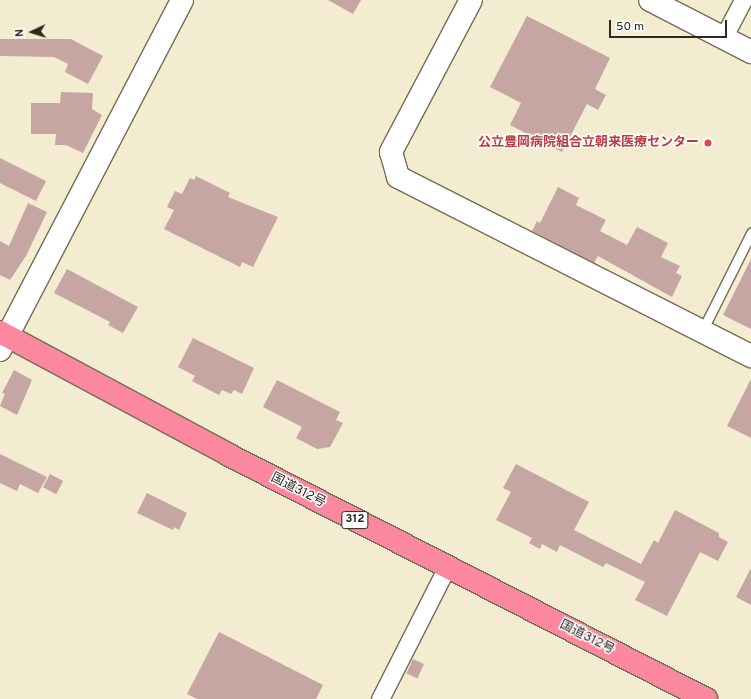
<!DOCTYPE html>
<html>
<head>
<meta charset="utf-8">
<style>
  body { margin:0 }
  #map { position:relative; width:751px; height:699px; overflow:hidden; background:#f3ecd1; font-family:Overpass,"Noto Sans JP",sans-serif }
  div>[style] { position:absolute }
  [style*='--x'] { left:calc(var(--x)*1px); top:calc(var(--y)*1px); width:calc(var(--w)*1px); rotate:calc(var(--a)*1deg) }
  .building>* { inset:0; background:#c5a6a3; transform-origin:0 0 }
  .roads { filter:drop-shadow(1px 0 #736d55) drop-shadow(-1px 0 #736d55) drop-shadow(0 1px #736d55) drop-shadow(0 -1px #736d55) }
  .lane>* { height:9px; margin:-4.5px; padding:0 4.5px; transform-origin:4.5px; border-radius:4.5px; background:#fff }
  .street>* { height:17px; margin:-8.5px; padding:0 8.5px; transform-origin:8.5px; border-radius:8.5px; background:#fff }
  .secondary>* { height:22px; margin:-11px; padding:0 11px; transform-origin:11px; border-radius:11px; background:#fff }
  .highway>* { height:22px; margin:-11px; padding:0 11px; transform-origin:11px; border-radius:11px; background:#fb889e }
  .dots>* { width:11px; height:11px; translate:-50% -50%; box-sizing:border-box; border:2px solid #fff; border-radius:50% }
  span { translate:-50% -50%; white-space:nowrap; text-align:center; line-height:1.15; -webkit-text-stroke:3px #fff; paint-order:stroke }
  .shield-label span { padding:1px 3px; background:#fff; border:1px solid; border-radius:3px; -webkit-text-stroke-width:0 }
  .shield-label { font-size:12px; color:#2c2a1f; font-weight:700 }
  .health-label { font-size:13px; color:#be3a42; font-weight:700 }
  .right { translate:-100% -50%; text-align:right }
  .street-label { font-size:13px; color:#2c2a1f }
  .north { position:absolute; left:12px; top:12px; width:40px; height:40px; -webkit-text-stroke:3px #fff; paint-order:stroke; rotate:266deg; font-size:11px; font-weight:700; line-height:16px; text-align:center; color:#2c2a1f }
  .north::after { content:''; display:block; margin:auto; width:14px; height:18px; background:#2c2a1f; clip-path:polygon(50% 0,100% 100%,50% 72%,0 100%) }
  .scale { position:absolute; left:609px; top:20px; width:118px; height:18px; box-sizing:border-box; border:2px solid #2c2a1f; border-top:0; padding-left:5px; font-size:12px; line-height:14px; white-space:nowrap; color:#2c2a1f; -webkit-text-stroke:3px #fff; paint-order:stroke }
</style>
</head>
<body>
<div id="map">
  <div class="building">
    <div style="clip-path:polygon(328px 0,361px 0,353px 14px)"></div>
    <div style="clip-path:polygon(527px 16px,610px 58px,595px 89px,606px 95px,598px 110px,587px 104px,562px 152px,510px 125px,521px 103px,490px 87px)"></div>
    <div style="clip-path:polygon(0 39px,71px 39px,103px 56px,88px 84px,65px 72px,68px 64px,54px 57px,0 56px)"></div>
    <div style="clip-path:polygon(61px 92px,93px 93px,92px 109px,102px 115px,83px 153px,66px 145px,55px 145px,56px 134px,31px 134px,31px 103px,60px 103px)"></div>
    <div style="clip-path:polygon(0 158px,46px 181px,36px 201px,0 183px)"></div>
    <div style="clip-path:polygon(196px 176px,230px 193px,228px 197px,278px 217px,253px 267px,242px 262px,240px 267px,164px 229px,174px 210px,167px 207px,175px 191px,182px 194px,190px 178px,194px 180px)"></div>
    <div style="clip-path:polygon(558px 187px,579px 198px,576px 205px,606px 220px,600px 231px,627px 245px,637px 227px,668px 243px,661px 257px,680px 266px,676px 273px,682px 276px,672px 297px,598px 256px,594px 263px,532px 231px,537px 221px,540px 223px)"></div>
    <div style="clip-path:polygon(28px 203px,47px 212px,26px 256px,10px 280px,0 275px,0 241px,9px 246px)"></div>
    <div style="clip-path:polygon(751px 259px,751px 329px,723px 315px)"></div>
    <div style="clip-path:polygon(67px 269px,138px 307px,123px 333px,108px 325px,110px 322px,54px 293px)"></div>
    <div style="clip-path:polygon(193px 338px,254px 368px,242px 394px,234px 390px,231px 394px,222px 390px,219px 395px,192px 381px,195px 376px,178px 367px)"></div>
    <div style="clip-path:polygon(14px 370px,32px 380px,17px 415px,0 406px,5px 394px,2px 393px)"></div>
    <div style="clip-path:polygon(751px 379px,751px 438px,727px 426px)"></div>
    <div style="clip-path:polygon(277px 380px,340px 412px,336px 420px,343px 423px,330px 447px,317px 449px,296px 438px,302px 427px,263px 407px)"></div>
    <div style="clip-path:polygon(0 454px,47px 477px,38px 493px,20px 484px,17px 491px,0 483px)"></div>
    <div style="clip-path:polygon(516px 464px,589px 502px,574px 530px,641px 564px,654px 540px,658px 543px,675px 510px,719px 533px,719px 537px,728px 542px,718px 561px,700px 552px,667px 616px,635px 600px,645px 582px,606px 563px,603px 567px,560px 545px,557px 552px,542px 544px,540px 549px,529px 543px,532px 538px,496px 520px,511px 492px,503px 488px)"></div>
    <div style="left:50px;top:474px;width:15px;height:15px;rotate:28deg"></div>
    <div style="clip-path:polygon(147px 493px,187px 513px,179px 530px,174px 527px,173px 530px,137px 513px)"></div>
    <div style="clip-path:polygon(751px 568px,751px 605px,736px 597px)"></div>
    <div style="clip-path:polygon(219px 632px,323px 685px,316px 699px,197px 699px,187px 694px)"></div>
    <div style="left:413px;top:659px;width:12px;height:16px;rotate:24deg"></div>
  </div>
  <div class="roads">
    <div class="lane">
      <div style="--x:702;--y:331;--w:110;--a:-63.4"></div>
    </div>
    <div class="street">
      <div style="--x:723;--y:38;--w:43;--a:-62.2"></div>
      <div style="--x:380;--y:699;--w:148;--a:-63.1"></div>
    </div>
    <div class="secondary">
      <div style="--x:471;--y:0;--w:172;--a:117.8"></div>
      <div style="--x:391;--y:152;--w:26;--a:74"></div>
      <div style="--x:398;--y:177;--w:396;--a:26.9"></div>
      <div style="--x:650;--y:0;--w:114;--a:27.2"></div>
      <div style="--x:0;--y:350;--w:394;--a:-62.5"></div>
    </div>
    <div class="highway">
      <div style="--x:0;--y:332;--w:260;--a:28.2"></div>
      <div style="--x:229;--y:455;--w:536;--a:27.09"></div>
    </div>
  </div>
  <div class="dots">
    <div style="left:708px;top:143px;background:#e0444e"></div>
  </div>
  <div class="shield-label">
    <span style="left:355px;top:520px">312</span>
  </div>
  <div class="health-label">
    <span class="right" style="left:699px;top:143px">公立豊岡病院組合立朝来医療センター</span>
  </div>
  <div class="street-label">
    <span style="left:298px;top:491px;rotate:27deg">国道312号</span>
    <span style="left:587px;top:638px;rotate:27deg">国道312号</span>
  </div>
  <div class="north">N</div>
  <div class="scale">50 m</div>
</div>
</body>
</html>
